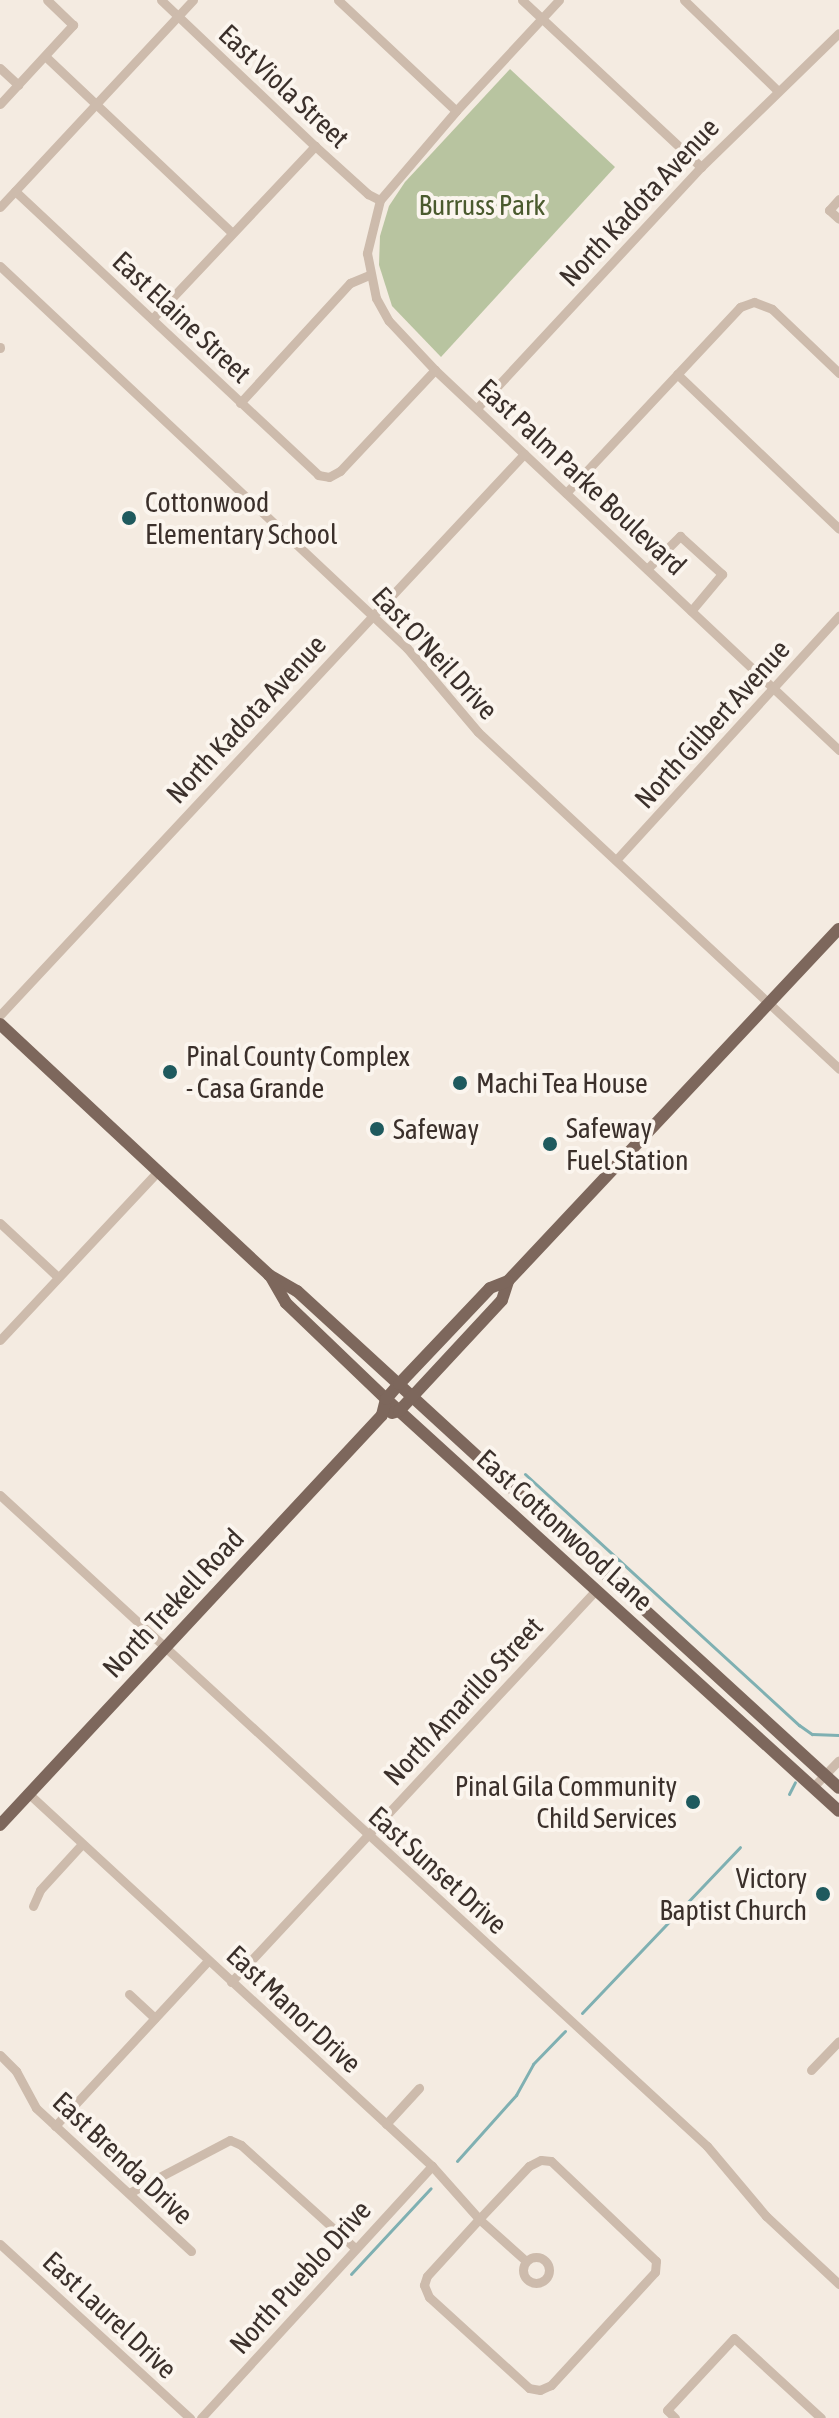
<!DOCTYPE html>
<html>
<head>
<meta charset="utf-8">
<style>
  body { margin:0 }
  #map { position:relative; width:839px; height:2418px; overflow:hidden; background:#f4ebe1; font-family:"Asap Condensed",sans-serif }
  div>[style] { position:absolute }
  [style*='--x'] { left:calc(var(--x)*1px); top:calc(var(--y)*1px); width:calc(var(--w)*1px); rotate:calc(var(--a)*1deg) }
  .green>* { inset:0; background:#b8c4a0 }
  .stream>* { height:3px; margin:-1.5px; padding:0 1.5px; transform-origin:1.5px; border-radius:1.5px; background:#7fb0b2 }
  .minor>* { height:9px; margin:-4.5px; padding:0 4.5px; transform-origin:4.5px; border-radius:4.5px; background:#cdbbac }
  .minor>.ring { margin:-4.5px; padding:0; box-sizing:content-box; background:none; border:9px solid #cdbbac; border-radius:50% }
  .major>* { height:12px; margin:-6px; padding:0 6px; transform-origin:6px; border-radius:6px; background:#7d675c }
  .dots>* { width:22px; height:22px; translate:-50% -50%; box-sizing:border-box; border:4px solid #fbf5ee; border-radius:50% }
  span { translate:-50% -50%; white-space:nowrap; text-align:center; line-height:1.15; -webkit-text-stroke:8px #fbf5ee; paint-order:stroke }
  .street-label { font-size:28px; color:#3b302b }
  .park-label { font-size:28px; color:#4a5a2e }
  .poi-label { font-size:28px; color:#3b302b }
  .left { translate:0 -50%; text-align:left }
  .right { translate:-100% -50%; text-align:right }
</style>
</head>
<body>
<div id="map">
  <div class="green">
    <div style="clip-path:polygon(510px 69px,615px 167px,441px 357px,392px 306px,379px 265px,380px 236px,389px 206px,405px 182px)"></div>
  </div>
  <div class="stream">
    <div style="--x:525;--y:1474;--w:372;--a:42.5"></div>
    <div style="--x:799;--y:1725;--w:16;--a:35"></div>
    <div style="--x:812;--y:1734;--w:27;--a:2"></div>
    <div style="--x:789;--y:1794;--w:13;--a:-63"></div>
    <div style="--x:582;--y:2013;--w:229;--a:-46.4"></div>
    <div style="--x:457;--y:2161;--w:89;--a:-48.2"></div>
    <div style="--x:516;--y:2095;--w:35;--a:-61"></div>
    <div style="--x:533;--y:2064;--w:46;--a:-45.9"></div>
    <div style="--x:351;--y:2274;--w:117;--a:-47.1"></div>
  </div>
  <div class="minor">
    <div style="--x:161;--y:0;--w:212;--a:43.5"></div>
    <div style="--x:315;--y:146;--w:72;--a:42.2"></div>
    <div style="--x:368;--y:194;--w:13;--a:27"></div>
    <div style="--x:338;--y:0;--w:162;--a:43.2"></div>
    <div style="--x:522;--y:0;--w:245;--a:43"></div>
    <div style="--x:559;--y:0;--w:151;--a:132.9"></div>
    <div style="--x:456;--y:111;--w:117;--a:130.5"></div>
    <div style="--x:380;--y:200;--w:55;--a:103.8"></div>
    <div style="--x:367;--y:253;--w:46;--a:78.7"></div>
    <div style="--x:376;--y:298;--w:26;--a:61"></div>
    <div style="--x:389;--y:321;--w:67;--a:46.8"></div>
    <div style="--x:435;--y:370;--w:555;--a:43.25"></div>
    <div style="--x:684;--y:0;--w:129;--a:44.1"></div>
    <div style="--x:45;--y:56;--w:257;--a:43.4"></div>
    <div style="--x:0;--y:68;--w:25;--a:43"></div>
    <div style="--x:0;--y:104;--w:108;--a:-47.3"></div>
    <div style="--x:73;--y:25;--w:36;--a:-136"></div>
    <div style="--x:15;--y:191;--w:415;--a:43.1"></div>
    <div style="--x:318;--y:475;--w:11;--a:10"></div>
    <div style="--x:329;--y:477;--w:13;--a:-29"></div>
    <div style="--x:340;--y:471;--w:139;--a:-46.8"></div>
    <div style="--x:839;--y:199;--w:15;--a:132"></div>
    <div style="--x:829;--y:210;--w:13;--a:42"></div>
    <div style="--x:0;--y:207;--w:283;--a:-47"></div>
    <div style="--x:0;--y:266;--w:558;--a:43.19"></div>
    <div style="--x:407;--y:648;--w:110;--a:49.8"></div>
    <div style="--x:478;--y:732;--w:494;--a:43"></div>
    <div style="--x:152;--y:319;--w:238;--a:-46.7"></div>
    <div style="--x:0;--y:347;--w:1;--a:90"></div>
    <div style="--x:677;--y:374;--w:224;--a:43.7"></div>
    <div style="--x:240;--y:403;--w:163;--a:-47.5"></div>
    <div style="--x:350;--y:283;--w:21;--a:-23"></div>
    <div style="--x:477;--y:408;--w:329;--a:-47.1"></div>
    <div style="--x:701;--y:167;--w:192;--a:-44.2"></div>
    <div style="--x:566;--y:493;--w:255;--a:-46.9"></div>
    <div style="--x:740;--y:307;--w:15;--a:-20"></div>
    <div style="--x:754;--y:302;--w:19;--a:21"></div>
    <div style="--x:772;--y:309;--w:93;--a:43.7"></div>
    <div style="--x:647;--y:569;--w:47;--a:-45"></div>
    <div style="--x:680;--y:536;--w:57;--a:42.1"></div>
    <div style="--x:722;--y:574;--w:48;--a:130"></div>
    <div style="--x:616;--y:860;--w:331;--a:-47.6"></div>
    <div style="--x:0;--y:1015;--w:768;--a:-46.95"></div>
    <div style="--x:0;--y:1223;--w:79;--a:43"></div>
    <div style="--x:0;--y:1340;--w:231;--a:-46.9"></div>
    <div style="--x:0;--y:1495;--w:961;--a:42.64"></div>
    <div style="--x:707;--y:2146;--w:92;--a:49.9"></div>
    <div style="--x:766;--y:2216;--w:100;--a:43"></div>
    <div style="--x:813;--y:1787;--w:37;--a:-46"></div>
    <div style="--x:29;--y:1794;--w:548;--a:42.71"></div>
    <div style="--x:432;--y:2166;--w:71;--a:48.4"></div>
    <div style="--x:479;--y:2219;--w:63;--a:41.8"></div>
    <div style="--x:33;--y:1906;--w:17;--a:-66"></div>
    <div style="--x:40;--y:1890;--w:62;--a:-47.6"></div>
    <div style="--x:231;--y:1982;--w:536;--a:-47.04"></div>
    <div style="--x:129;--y:1994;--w:35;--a:43"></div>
    <div style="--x:0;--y:2055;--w:23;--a:45"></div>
    <div style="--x:16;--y:2071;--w:42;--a:61.6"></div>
    <div style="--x:36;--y:2108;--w:211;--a:42.7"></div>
    <div style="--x:811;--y:2070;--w:40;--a:-46"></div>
    <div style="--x:386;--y:2124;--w:49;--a:-47.5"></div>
    <div style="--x:55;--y:2126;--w:225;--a:-47.2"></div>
    <div style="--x:541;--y:2160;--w:10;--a:6"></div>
    <div style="--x:551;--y:2161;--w:145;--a:43.6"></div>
    <div style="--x:656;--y:2261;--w:11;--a:95"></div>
    <div style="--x:655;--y:2272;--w:154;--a:132.6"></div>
    <div style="--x:551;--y:2385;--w:12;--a:156"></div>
    <div style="--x:540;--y:2390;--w:11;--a:-170"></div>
    <div style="--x:529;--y:2388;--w:135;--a:-137.7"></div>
    <div style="--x:429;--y:2297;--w:13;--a:-113"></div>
    <div style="--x:424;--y:2285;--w:9;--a:-72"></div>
    <div style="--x:427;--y:2276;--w:77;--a:-47.6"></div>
    <div style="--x:479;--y:2219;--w:73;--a:-46.7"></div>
    <div style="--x:529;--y:2166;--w:13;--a:-27"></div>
    <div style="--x:129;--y:2193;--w:114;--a:-27.7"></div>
    <div style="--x:230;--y:2140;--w:12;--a:24"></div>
    <div style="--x:241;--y:2145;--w:154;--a:42.1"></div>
    <div style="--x:0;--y:2244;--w:258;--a:42.5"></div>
    <div class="ring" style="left:523px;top:2257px;width:17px;height:17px"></div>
    <div style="--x:201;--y:2418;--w:342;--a:-47.5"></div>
    <div style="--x:675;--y:2418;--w:11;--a:-135"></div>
    <div style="--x:667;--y:2410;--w:98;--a:-47.1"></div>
    <div style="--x:734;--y:2338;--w:118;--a:42.6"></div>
  </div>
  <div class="major">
    <div style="--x:0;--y:1024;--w:368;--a:43"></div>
    <div style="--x:269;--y:1275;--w:32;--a:30"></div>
    <div style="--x:297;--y:1291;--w:735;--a:42.52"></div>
    <div style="--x:271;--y:1277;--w:30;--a:60"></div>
    <div style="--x:286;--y:1303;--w:139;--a:43.8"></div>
    <div style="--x:386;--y:1399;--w:612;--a:42.29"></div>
    <div style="--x:392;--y:1413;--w:7;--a:-16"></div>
    <div style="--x:399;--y:1411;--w:151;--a:-47.1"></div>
    <div style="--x:502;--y:1300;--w:20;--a:-72"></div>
    <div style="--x:508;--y:1281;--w:483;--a:-46.8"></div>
    <div style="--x:0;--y:1825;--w:560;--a:-47.02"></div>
    <div style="--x:382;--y:1415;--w:16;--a:-76"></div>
    <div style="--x:386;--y:1399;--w:20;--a:-49"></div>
    <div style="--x:399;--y:1384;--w:132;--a:-46.5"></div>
    <div style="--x:490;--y:1288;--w:19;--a:-21"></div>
  </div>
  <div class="dots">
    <div style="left:129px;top:518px;background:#1f5a5e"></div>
    <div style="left:170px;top:1072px;background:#1f5a5e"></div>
    <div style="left:460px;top:1083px;background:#1f5a5e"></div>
    <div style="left:377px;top:1129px;background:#1f5a5e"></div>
    <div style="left:550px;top:1144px;background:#1f5a5e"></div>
    <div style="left:693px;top:1802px;background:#1f5a5e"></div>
    <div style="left:823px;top:1894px;background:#1f5a5e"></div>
  </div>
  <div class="street-label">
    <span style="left:284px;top:86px;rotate:43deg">East Viola Street</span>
    <span style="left:639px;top:202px;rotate:-47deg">North Kadota Avenue</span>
    <span style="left:182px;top:317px;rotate:43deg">East Elaine Street</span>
    <span style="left:582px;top:477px;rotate:43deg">East Palm Parke Boulevard</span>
    <span style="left:435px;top:653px;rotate:47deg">East O'Neil Drive</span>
    <span style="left:246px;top:719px;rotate:-47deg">North Kadota Avenue</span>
    <span style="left:712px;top:724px;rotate:-48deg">North Gilbert Avenue</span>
    <span style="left:565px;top:1530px;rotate:42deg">East Cottonwood Lane</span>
    <span style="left:173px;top:1603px;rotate:-47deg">North Trekell Road</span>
    <span style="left:463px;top:1701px;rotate:-47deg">North Amarillo Street</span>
    <span style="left:438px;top:1870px;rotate:42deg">East Sunset Drive</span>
    <span style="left:294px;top:2009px;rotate:43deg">East Manor Drive</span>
    <span style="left:123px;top:2158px;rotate:43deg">East Brenda Drive</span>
    <span style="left:300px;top:2277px;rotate:-48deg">North Pueblo Drive</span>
    <span style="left:110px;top:2315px;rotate:43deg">East Laurel Drive</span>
  </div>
  <div class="park-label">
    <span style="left:482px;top:205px">Burruss Park</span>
  </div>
  <div class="poi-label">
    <span class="left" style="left:145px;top:518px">Cottonwood<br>Elementary School</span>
    <span class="left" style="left:186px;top:1072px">Pinal County Complex<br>- Casa Grande</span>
    <span class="left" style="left:476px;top:1083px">Machi Tea House</span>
    <span class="left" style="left:566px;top:1144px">Safeway<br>Fuel Station</span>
    <span class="left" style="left:393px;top:1129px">Safeway</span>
    <span class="right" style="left:677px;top:1802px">Pinal Gila Community<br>Child Services</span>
    <span class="right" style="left:807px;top:1894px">Victory<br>Baptist Church</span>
  </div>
</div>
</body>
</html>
